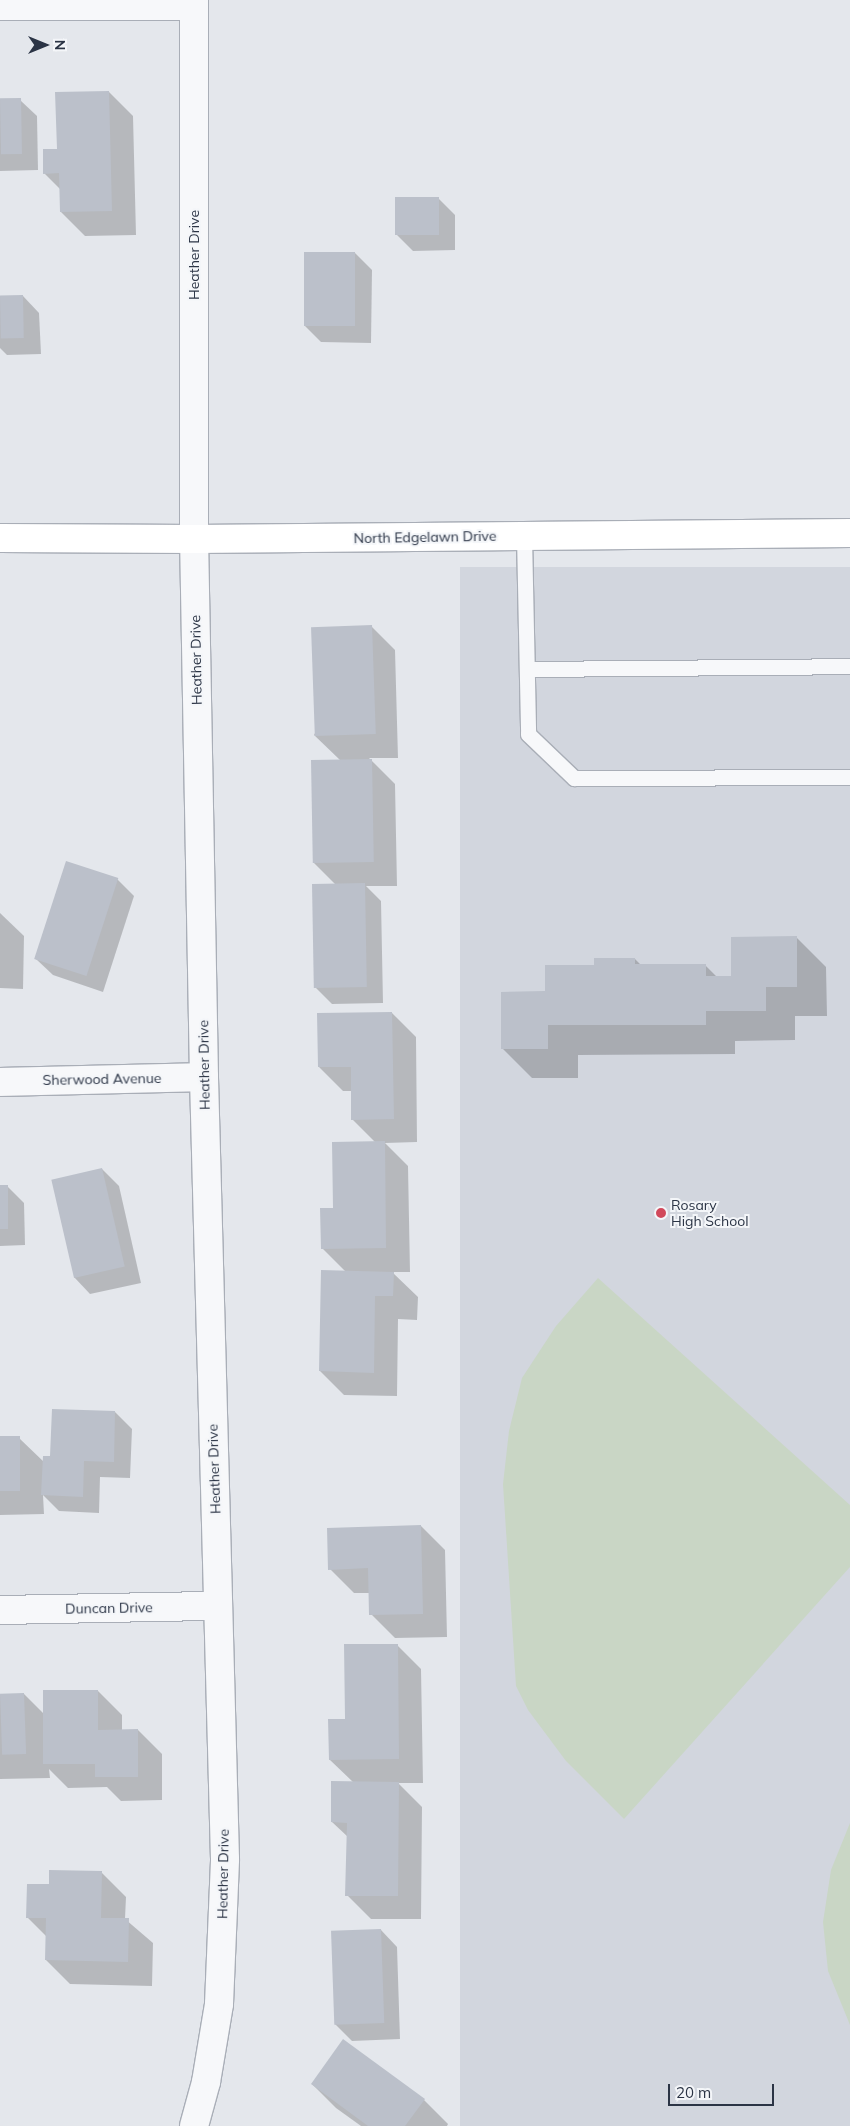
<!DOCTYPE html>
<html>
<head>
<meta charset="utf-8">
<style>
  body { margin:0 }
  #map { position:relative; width:850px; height:2126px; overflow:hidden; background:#e4e7ec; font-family:Mulish,sans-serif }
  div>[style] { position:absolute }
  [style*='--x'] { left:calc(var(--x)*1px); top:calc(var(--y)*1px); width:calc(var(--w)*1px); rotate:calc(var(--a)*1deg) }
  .built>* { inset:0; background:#d2d6de; transform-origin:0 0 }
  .green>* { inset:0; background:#c9d6c5 }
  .shadow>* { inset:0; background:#0003 }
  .building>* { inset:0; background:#bbc0ca; transform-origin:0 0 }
  .roads { filter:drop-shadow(1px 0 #a9aeb7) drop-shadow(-1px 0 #a9aeb7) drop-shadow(0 1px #a9aeb7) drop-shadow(0 -1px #a9aeb7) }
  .lane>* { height:15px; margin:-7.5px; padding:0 7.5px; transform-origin:7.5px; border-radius:7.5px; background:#f7f8fa }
  .street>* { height:28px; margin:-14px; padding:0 14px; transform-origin:14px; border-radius:14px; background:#f7f8fa }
  .secondary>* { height:28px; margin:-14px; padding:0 14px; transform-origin:14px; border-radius:14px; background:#fff }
  .dots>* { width:14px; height:14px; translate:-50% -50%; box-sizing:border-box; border:2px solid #f4f6f9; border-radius:50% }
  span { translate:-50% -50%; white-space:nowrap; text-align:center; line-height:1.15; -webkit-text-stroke:4px #f4f6f9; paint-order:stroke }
  .street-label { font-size:14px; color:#2b3445 }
  .poi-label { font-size:14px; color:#2b3445 }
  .left { translate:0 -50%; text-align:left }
  .north { position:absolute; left:20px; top:20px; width:50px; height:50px; -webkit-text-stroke:4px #f4f6f9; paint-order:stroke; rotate:90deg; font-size:14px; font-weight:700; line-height:20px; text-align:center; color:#2b3445 }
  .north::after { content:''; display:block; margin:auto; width:18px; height:22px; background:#2b3445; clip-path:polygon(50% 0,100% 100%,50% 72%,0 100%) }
  .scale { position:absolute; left:668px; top:2084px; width:106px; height:22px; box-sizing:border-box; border:2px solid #2b3445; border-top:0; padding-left:6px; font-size:15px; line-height:18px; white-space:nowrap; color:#2b3445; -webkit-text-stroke:4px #f4f6f9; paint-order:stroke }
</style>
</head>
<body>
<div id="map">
  <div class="built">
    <div style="left:850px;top:567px;width:1559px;height:390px;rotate:90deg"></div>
  </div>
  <div class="green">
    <div style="clip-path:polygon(598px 1278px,850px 1505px,850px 1567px,624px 1819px,566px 1761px,528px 1710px,516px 1686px,503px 1484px,509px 1431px,522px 1378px,556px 1326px)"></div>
    <div style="clip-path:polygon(850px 1823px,850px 2025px,828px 1971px,823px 1922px,831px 1870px)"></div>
  </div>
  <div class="shadow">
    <div style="clip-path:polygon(109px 92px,133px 116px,136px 235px,85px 236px,61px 212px,60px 189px,44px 173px,58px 150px)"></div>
    <div style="clip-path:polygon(0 100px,20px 100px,37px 116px,38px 170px,0 171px)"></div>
    <div style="clip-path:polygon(438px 198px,455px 215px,455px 250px,413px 251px,396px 234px)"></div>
    <div style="clip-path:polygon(355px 253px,372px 270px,371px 343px,321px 342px,304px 325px)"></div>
    <div style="clip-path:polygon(23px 296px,39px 313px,41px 354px,7px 355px,0 348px,0 297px)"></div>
    <div style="clip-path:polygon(371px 626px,395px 650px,398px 758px,369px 758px,395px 784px,397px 886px,366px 886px,381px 901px,383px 1003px,332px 1004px,315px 987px,336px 885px,314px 863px,340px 760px,314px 735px)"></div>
    <div style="clip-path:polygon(117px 879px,134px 896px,103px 992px,53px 975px,36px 959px)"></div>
    <div style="clip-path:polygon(0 913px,24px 936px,23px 989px,0 988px)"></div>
    <div style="clip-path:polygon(796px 937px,826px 967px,827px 1016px,795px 1016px,795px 1040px,735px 1041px,735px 1054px,578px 1055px,578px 1078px,532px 1078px,502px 1048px,546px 993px,595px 966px,635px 959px,641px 965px,705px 965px,717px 977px,732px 977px)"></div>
    <div style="clip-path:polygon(392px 1013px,416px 1037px,417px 1142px,385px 1143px,408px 1166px,410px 1272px,392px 1272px,418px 1297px,417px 1320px,398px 1319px,397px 1396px,344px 1395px,320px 1371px,346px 1272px,322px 1248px,334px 1209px,375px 1142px,352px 1119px,352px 1091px,343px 1091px,319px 1067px)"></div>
    <div style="clip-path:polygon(102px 1169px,119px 1186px,141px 1283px,90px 1294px,74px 1277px)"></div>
    <div style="clip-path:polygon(7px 1186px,24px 1203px,25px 1245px,0 1246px,0 1187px)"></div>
    <div style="clip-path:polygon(115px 1412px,132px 1429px,130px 1478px,100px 1477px,99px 1513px,59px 1511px,43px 1495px,44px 1514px,0 1515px,0 1438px,19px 1438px,44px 1462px)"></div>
    <div style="clip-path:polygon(421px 1526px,445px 1550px,447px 1637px,395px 1638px,371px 1614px,370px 1593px,354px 1593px,330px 1569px)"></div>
    <div style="clip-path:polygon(397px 1645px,421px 1669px,423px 1783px,398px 1783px,422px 1807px,421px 1919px,371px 1919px,347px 1895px,348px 1837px,332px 1822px,353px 1782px,330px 1760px,347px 1721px)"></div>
    <div style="clip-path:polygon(98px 1691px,122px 1715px,122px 1730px,138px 1730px,162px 1754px,162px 1800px,121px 1801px,107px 1787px,68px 1788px,49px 1769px,50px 1778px,0 1779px,0 1695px,24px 1694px,44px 1714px)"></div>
    <div style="clip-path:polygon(102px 1873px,126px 1897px,125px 1919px,153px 1943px,152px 1986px,70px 1984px,46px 1960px,47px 1937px,27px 1917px)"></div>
    <div style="clip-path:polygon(381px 1930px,397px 1947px,400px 2039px,352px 2041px,335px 2024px)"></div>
    <div style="clip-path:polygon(343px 2041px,424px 2100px,448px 2124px,447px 2126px,361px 2126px,336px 2108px,312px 2084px)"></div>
  </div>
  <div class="building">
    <div style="clip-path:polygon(109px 91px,112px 211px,60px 212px,59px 173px,43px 174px,43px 149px,57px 149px,55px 92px)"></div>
    <div style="left:21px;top:98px;width:56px;height:21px;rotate:89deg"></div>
    <div style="left:395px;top:197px;width:44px;height:38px"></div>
    <div style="left:304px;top:252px;width:51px;height:74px"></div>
    <div style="left:23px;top:295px;width:43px;height:23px;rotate:89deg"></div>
    <div style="left:372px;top:625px;width:109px;height:61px;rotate:88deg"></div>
    <div style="left:372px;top:759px;width:103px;height:61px;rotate:89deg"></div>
    <div style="left:66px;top:861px;width:55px;height:103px;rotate:18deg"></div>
    <div style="left:365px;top:883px;width:104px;height:53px;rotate:89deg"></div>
    <div style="clip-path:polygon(797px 936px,797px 987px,766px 987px,766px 1011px,706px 1011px,706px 1025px,548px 1025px,548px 1049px,501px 1049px,501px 992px,545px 991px,545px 965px,594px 965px,594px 958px,635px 958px,635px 964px,706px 964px,706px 976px,731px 976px,731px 937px)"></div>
    <div style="clip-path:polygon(392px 1012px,394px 1119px,351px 1120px,351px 1067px,318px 1067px,317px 1013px)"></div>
    <div style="clip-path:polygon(385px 1141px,386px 1248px,321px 1249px,320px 1208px,333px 1208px,332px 1142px)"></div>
    <div style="left:102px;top:1168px;width:101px;height:52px;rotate:77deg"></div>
    <div style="left:0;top:1185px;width:8px;height:44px"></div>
    <div style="clip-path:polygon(321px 1270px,394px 1272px,393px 1296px,375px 1296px,374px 1373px,319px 1371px)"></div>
    <div style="clip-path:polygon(52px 1409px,115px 1411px,114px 1462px,84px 1461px,83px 1497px,41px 1495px,43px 1456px,50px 1456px)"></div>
    <div style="left:20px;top:1436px;width:55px;height:20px;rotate:90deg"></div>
    <div style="clip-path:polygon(421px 1525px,423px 1614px,369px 1615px,368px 1568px,328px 1570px,327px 1528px)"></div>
    <div style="clip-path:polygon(344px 1644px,398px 1644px,399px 1759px,329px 1760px,328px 1719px,345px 1719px)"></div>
    <div style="clip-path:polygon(43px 1690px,98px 1690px,98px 1730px,138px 1729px,138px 1777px,95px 1777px,95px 1764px,43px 1764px)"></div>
    <div style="left:24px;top:1693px;width:61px;height:24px;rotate:88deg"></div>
    <div style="clip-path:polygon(331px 1781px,399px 1782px,398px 1896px,345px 1896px,347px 1823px,331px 1822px)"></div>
    <div style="clip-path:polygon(49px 1870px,102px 1871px,101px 1918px,129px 1918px,128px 1962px,45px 1960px,46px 1918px,26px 1918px,27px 1884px,49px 1884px)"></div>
    <div style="left:381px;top:1929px;width:94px;height:50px;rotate:88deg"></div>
    <div style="clip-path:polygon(343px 2039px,425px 2099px,405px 2126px,368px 2126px,311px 2084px)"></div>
  </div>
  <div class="roads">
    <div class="lane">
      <div style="--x:524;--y:536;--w:198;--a:88.8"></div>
      <div style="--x:528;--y:734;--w:64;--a:43.7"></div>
      <div style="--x:574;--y:778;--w:276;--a:-0.2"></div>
      <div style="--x:527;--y:669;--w:323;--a:-0.5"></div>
    </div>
    <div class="street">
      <div style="--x:0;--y:6;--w:194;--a:0"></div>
      <div style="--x:0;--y:1082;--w:204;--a:-1.4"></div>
      <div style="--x:0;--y:1610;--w:218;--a:-1.1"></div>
      <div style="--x:194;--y:2126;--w:46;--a:-74.7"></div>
      <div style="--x:206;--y:2082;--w:79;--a:-80.5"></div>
      <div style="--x:219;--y:2004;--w:145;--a:-87.6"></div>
      <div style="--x:225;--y:1859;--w:782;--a:-91.54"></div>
      <div style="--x:204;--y:1077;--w:538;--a:-91.06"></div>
      <div style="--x:194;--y:539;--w:539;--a:-90"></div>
    </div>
    <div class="secondary">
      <div style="--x:0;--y:538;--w:194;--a:0.3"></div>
      <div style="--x:194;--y:539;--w:656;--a:-0.52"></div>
    </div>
  </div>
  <div class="dots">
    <div style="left:661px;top:1213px;background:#d1495b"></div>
  </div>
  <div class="street-label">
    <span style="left:194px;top:255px;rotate:-90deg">Heather Drive</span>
    <span style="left:425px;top:537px;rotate:-1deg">North Edgelawn Drive</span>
    <span style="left:196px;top:660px;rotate:-91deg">Heather Drive</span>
    <span style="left:204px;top:1065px;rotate:-91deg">Heather Drive</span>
    <span style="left:102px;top:1079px;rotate:-1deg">Sherwood Avenue</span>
    <span style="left:214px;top:1469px;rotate:-92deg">Heather Drive</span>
    <span style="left:109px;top:1608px;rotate:-1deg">Duncan Drive</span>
    <span style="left:223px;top:1874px;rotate:-89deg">Heather Drive</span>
  </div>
  <div class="poi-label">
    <span class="left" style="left:671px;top:1213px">Rosary<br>High School</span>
  </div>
  <div class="north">N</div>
  <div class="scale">20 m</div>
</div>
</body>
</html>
